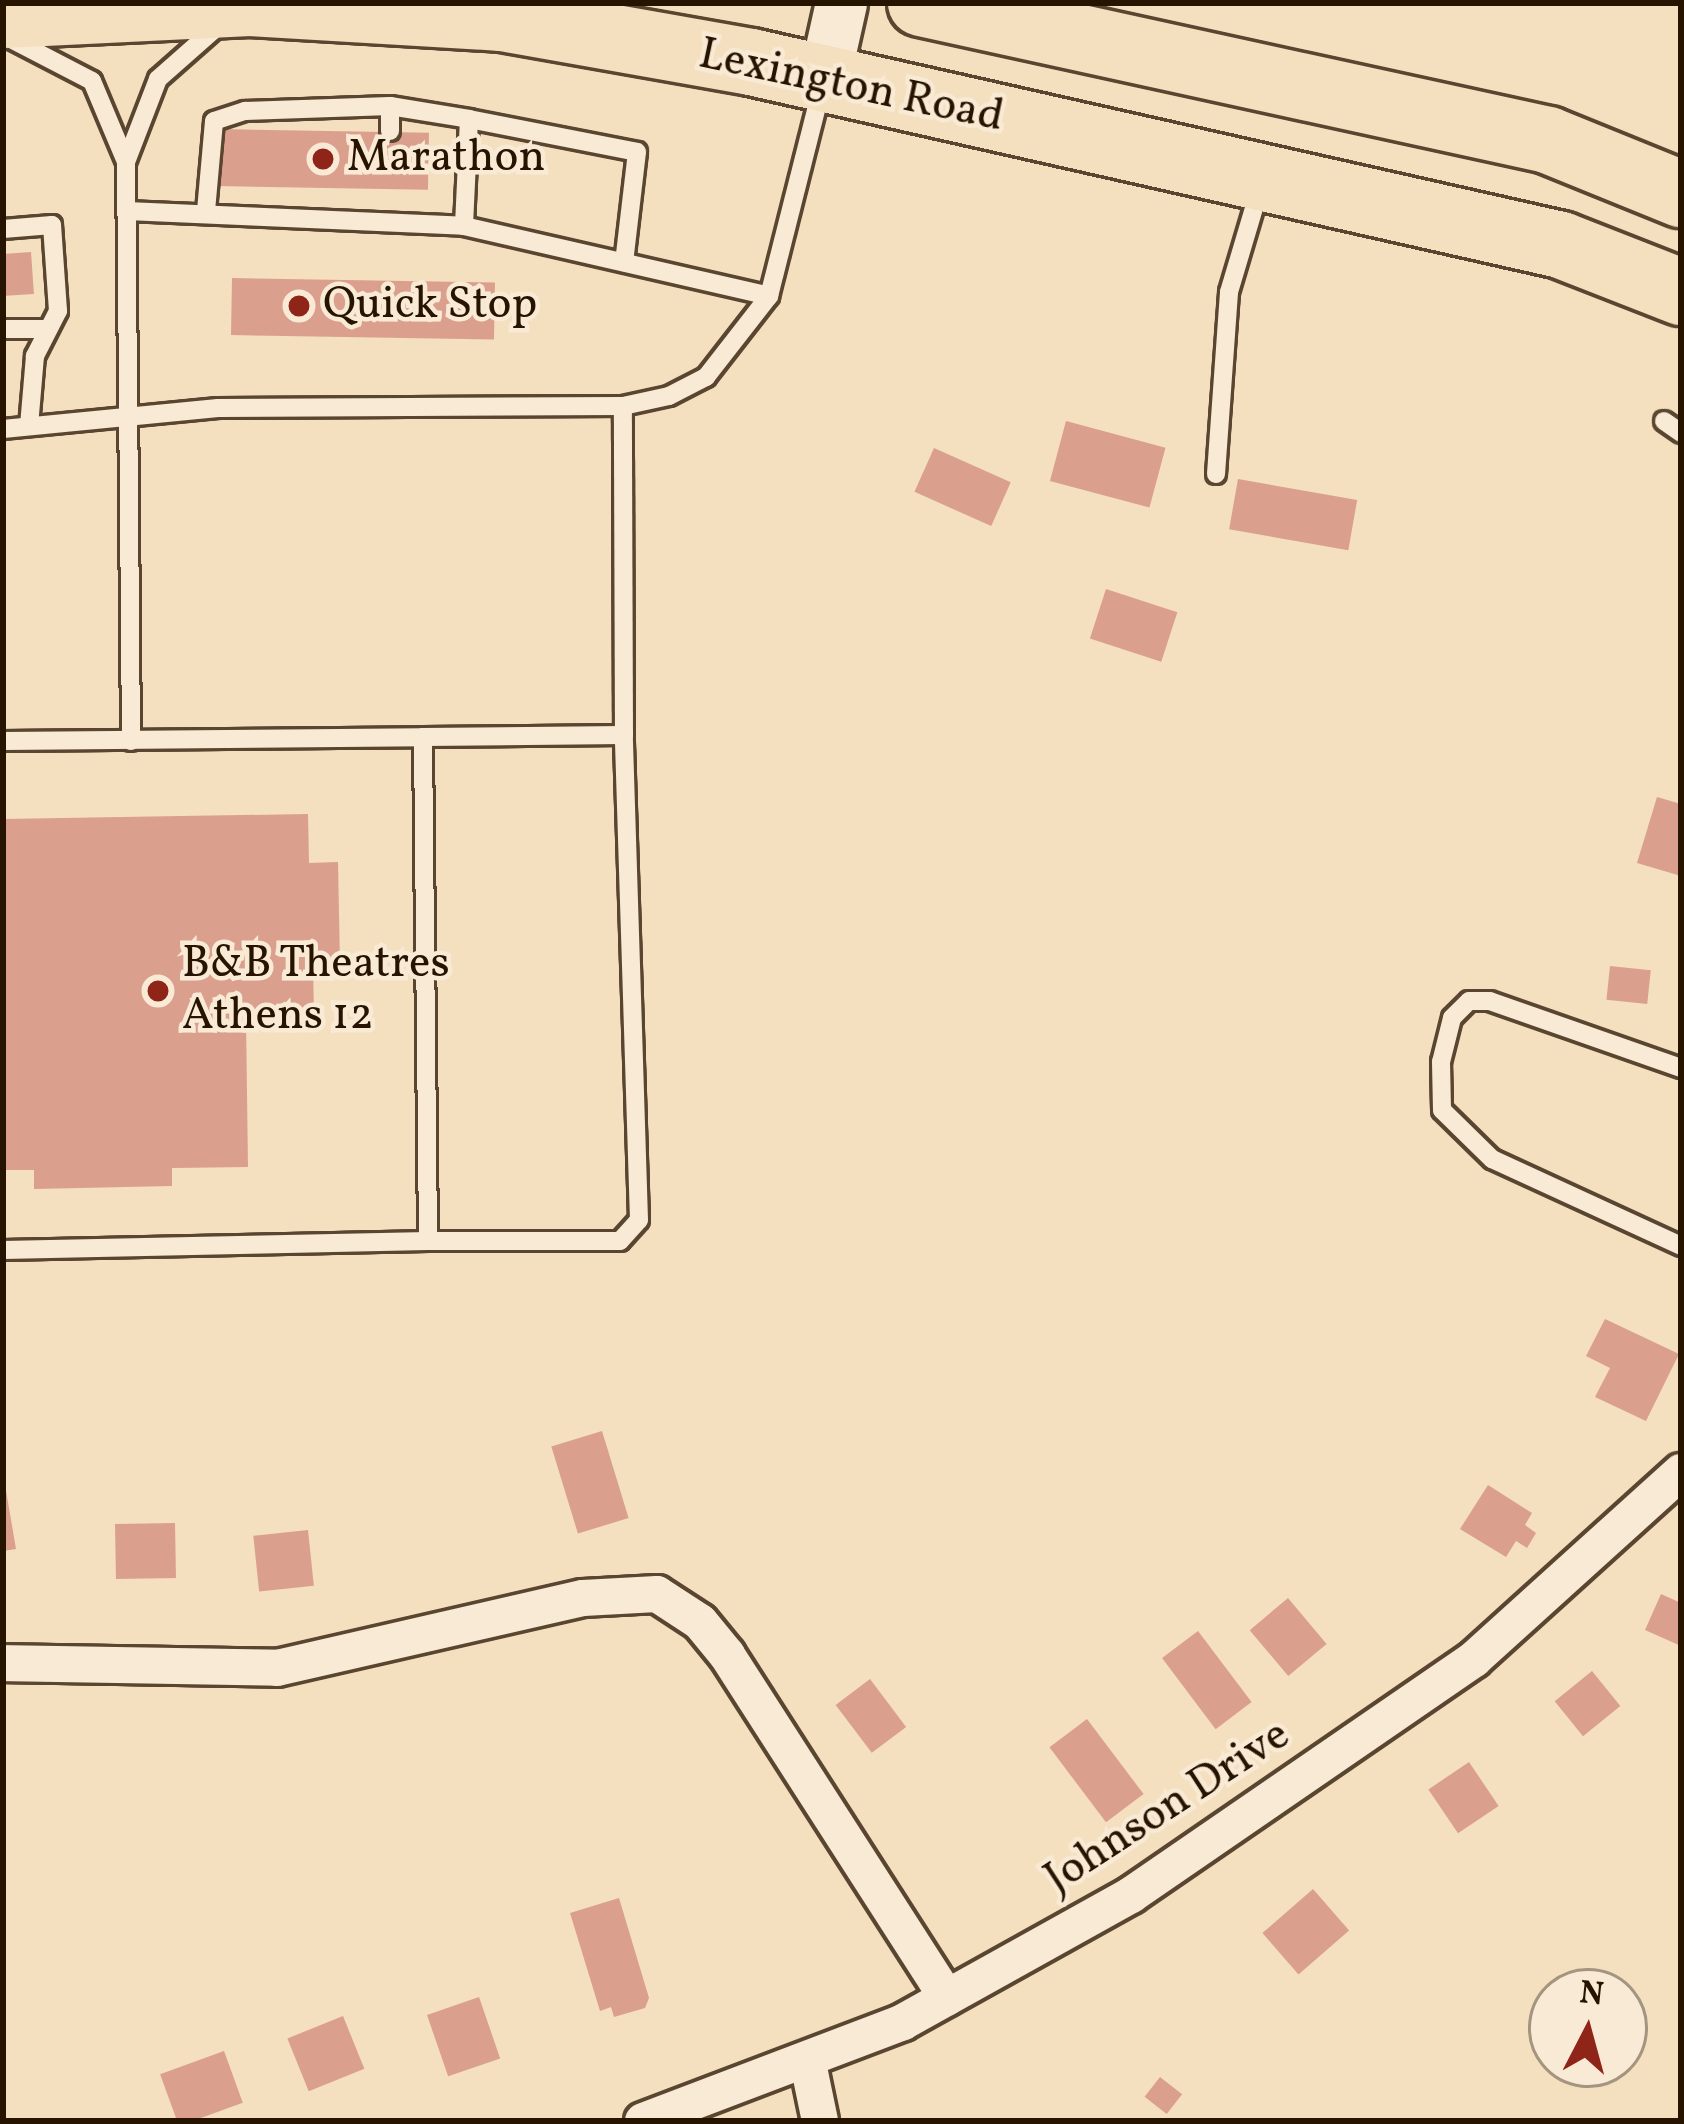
<!DOCTYPE html>
<html>
<head>
<meta charset="utf-8">
<style>
  body { margin:0 }
  #map { position:relative; width:1684px; height:2124px; overflow:hidden; background:#f4dfbe; font-family:Vollkorn,serif }
  div>[style] { position:absolute }
  [style*='--x'] { left:calc(var(--x)*1px); top:calc(var(--y)*1px); width:calc(var(--w)*1px); rotate:calc(var(--a)*1deg) }
  .building>* { inset:0; background:#db9f8e; transform-origin:0 0 }
  .roads { filter:drop-shadow(3px 0 #5a4630) drop-shadow(-3px 0 #5a4630) drop-shadow(0 3px #5a4630) drop-shadow(0 -3px #5a4630) }
  .lane>* { height:18px; margin:-9px; padding:0 9px; transform-origin:9px; border-radius:9px; background:#f8ead5 }
  .street>* { height:36px; margin:-18px; padding:0 18px; transform-origin:18px; border-radius:18px; background:#f8ead5 }
  .secondary>* { height:51px; margin:-25.5px; padding:0 25.5px; transform-origin:25.5px; border-radius:25.5px; background:#f8ead5 }
  .highway>* { height:66px; margin:-33px; padding:0 33px; transform-origin:33px; border-radius:33px; background:#f4dfbe }
  .dots>* { width:33px; height:33px; translate:-50% -50%; box-sizing:border-box; border:6px solid #f8ead5; border-radius:50% }
  span { translate:-50% -50%; white-space:nowrap; text-align:center; line-height:1.15; -webkit-text-stroke:9px #f8ead5; paint-order:stroke }
  .street-label { font-size:45px; color:#261300 }
  .poi-label { font-size:45px; color:#261300 }
  .left { translate:0 -50%; text-align:left }
  .frame { position:absolute; inset:0; border:6px solid #261300; pointer-events:none }
  .north { position:absolute; left:1528px; top:1968px; width:120px; height:120px; box-sizing:border-box; background:#f8ead5; border:3px solid #a49480; border-radius:50%; rotate:6deg; font-size:33px; font-weight:700; line-height:48px; text-align:center; color:#261300 }
  .north::after { content:''; display:block; margin:auto; width:42px; height:54px; background:#8f2418; clip-path:polygon(50% 0,100% 100%,50% 72%,0 100%) }
</style>
</head>
<body>
<div id="map">
  <div class="building">
    <div style="left:218px;top:129px;width:211px;height:57px;rotate:1deg"></div>
    <div style="left:31px;top:252px;width:42px;height:28px;rotate:86deg"></div>
    <div style="left:232px;top:278px;width:263px;height:57px;rotate:1deg"></div>
    <div style="left:1066px;top:421px;width:103px;height:62px;rotate:15deg"></div>
    <div style="left:934px;top:448px;width:84px;height:48px;rotate:24deg"></div>
    <div style="left:1238px;top:479px;width:121px;height:51px;rotate:10deg"></div>
    <div style="left:1106px;top:589px;width:75px;height:52px;rotate:18deg"></div>
    <div style="clip-path:polygon(1657px 797px,1681px 804px,1681px 876px,1637px 863px)"></div>
    <div style="clip-path:polygon(308px 814px,309px 863px,338px 862px,340px 964px,313px 965px,314px 1017px,246px 1019px,248px 1167px,172px 1168px,172px 1186px,34px 1189px,34px 1170px,3px 1170px,3px 819px)"></div>
    <div style="left:1610px;top:966px;width:41px;height:34px;rotate:6deg"></div>
    <div style="clip-path:polygon(1605px 1319px,1679px 1354px,1646px 1421px,1595px 1397px,1610px 1368px,1586px 1356px)"></div>
    <div style="left:602px;top:1431px;width:91px;height:53px;rotate:73deg"></div>
    <div style="clip-path:polygon(3px 1473px,16px 1549px,3px 1551px)"></div>
    <div style="clip-path:polygon(1488px 1485px,1532px 1513px,1525px 1525px,1536px 1533px,1527px 1548px,1516px 1541px,1506px 1557px,1460px 1529px)"></div>
    <div style="left:175px;top:1523px;width:55px;height:60px;rotate:89deg"></div>
    <div style="left:308px;top:1530px;width:56px;height:55px;rotate:84deg"></div>
    <div style="clip-path:polygon(1661px 1594px,1681px 1603px,1681px 1646px,1645px 1630px)"></div>
    <div style="left:1288px;top:1598px;width:60px;height:50px;rotate:50deg"></div>
    <div style="left:1198px;top:1631px;width:89px;height:45px;rotate:53deg"></div>
    <div style="left:1592px;top:1671px;width:45px;height:48px;rotate:51deg"></div>
    <div style="left:870px;top:1679px;width:60px;height:43px;rotate:53deg"></div>
    <div style="left:1087px;top:1719px;width:94px;height:47px;rotate:53deg"></div>
    <div style="left:1469px;top:1762px;width:53px;height:49px;rotate:56deg"></div>
    <div style="left:1313px;top:1889px;width:55px;height:67px;rotate:49deg"></div>
    <div style="clip-path:polygon(619px 1898px,649px 1998px,645px 2008px,614px 2017px,611px 2007px,600px 2011px,570px 1913px)"></div>
    <div style="left:479px;top:1997px;width:65px;height:55px;rotate:71deg"></div>
    <div style="left:343px;top:2016px;width:57px;height:60px;rotate:68deg"></div>
    <div style="left:224px;top:2051px;width:55px;height:68px;rotate:70deg"></div>
    <div style="left:1160px;top:2077px;width:28px;height:25px;rotate:38deg"></div>
  </div>
  <div class="roads">
    <div class="lane">
      <div style="--x:13;--y:40;--w:89;--a:27.4"></div>
      <div style="--x:92;--y:81;--w:88;--a:67.2"></div>
      <div style="--x:469;--y:119;--w:171;--a:11.1"></div>
      <div style="--x:637;--y:152;--w:111;--a:96.7"></div>
      <div style="--x:390;--y:131;--w:25;--a:-90"></div>
      <div style="--x:127;--y:211;--w:337;--a:2.5"></div>
      <div style="--x:464;--y:226;--w:313;--a:12.9"></div>
      <div style="--x:206;--y:211;--w:90;--a:-84.9"></div>
      <div style="--x:214;--y:121;--w:33;--a:-18"></div>
      <div style="--x:245;--y:111;--w:145;--a:-2"></div>
      <div style="--x:390;--y:106;--w:80;--a:9.3"></div>
      <div style="--x:469;--y:119;--w:107;--a:92.7"></div>
      <div style="--x:3;--y:229;--w:49;--a:-4.7"></div>
      <div style="--x:52;--y:225;--w:86;--a:86"></div>
      <div style="--x:58;--y:311;--w:51;--a:117.1"></div>
      <div style="--x:35;--y:356;--w:70;--a:94.9"></div>
      <div style="--x:3;--y:329;--w:42;--a:0"></div>
      <div style="--x:1664;--y:421;--w:21;--a:35"></div>
      <div style="--x:3;--y:429;--w:216;--a:-5.6"></div>
      <div style="--x:218;--y:408;--w:405;--a:-0.3"></div>
      <div style="--x:623;--y:406;--w:47;--a:-12.3"></div>
      <div style="--x:669;--y:396;--w:42;--a:-27.2"></div>
      <div style="--x:706;--y:377;--w:103;--a:-52.1"></div>
      <div style="--x:769;--y:296;--w:216;--a:-75.8"></div>
      <div style="--x:1216;--y:474;--w:182;--a:-85.9"></div>
      <div style="--x:1229;--y:292;--w:109;--a:-73.4"></div>
      <div style="--x:423;--y:737;--w:201;--a:-0.6"></div>
      <div style="--x:624;--y:735;--w:329;--a:-90.2"></div>
      <div style="--x:3;--y:741;--w:420;--a:-0.5"></div>
      <div style="--x:423;--y:737;--w:504;--a:89.43"></div>
      <div style="--x:428;--y:1241;--w:425;--a:178.8"></div>
      <div style="--x:131;--y:741;--w:579;--a:-90.49"></div>
      <div style="--x:126;--y:162;--w:89;--a:-68.9"></div>
      <div style="--x:158;--y:79;--w:79;--a:-41.4"></div>
      <div style="--x:1681;--y:1068;--w:202;--a:-160.7"></div>
      <div style="--x:1490;--y:1001;--w:21;--a:180"></div>
      <div style="--x:1469;--y:1001;--w:24;--a:135"></div>
      <div style="--x:1452;--y:1018;--w:45;--a:104"></div>
      <div style="--x:1441;--y:1062;--w:48;--a:88.8"></div>
      <div style="--x:1442;--y:1110;--w:70;--a:44.4"></div>
      <div style="--x:1492;--y:1159;--w:208;--a:24.7"></div>
      <div style="--x:428;--y:1241;--w:192;--a:0"></div>
      <div style="--x:620;--y:1241;--w:28;--a:-48"></div>
      <div style="--x:639;--y:1220;--w:485;--a:-91.8"></div>
    </div>
    <div class="street">
      <div style="--x:3;--y:1663;--w:274;--a:1"></div>
      <div style="--x:277;--y:1668;--w:314;--a:-12.9"></div>
      <div style="--x:583;--y:1598;--w:74;--a:-3.1"></div>
      <div style="--x:657;--y:1594;--w:51;--a:33.1"></div>
      <div style="--x:700;--y:1622;--w:43;--a:50.7"></div>
      <div style="--x:727;--y:1655;--w:407;--a:57.3"></div>
      <div style="--x:808;--y:2063;--w:59;--a:78.3"></div>
      <div style="--x:643;--y:2121;--w:278;--a:-20.8"></div>
      <div style="--x:903;--y:2022;--w:261;--a:-29.1"></div>
      <div style="--x:1131;--y:1895;--w:416;--a:-34.5"></div>
      <div style="--x:1474;--y:1659;--w:279;--a:-42.1"></div>
    </div>
    <div class="secondary">
      <div style="--x:824;--y:79;--w:78;--a:-77.4"></div>
    </div>
    <div class="highway">
      <div style="--x:921;--y:3;--w:642;--a:12.33"></div>
      <div style="--x:1548;--y:140;--w:144;--a:22.1"></div>
      <div style="--x:3;--y:15;--w:247;--a:-2.8"></div>
      <div style="--x:250;--y:3;--w:252;--a:3.4"></div>
      <div style="--x:502;--y:18;--w:253;--a:10"></div>
      <div style="--x:751;--y:62;--w:830;--a:12.73"></div>
      <div style="--x:1561;--y:245;--w:129;--a:21.4"></div>
    </div>
  </div>
  <div class="dots">
    <div style="left:323px;top:159px;background:#8f2418"></div>
    <div style="left:299px;top:306px;background:#8f2418"></div>
    <div style="left:158px;top:991px;background:#8f2418"></div>
  </div>
  <div class="street-label">
    <span style="left:851px;top:87px;rotate:12deg">Lexington Road</span>
    <span style="left:1168px;top:1808px;rotate:-33deg">Johnson Drive</span>
  </div>
  <div class="poi-label">
    <span class="left" style="left:347px;top:159px">Marathon</span>
    <span class="left" style="left:323px;top:306px">Quick Stop</span>
    <span class="left" style="left:182px;top:991px">B&amp;B Theatres<br>Athens 12</span>
  </div>
  <div class="frame"></div>
  <div class="north">N</div>
</div>
</body>
</html>
